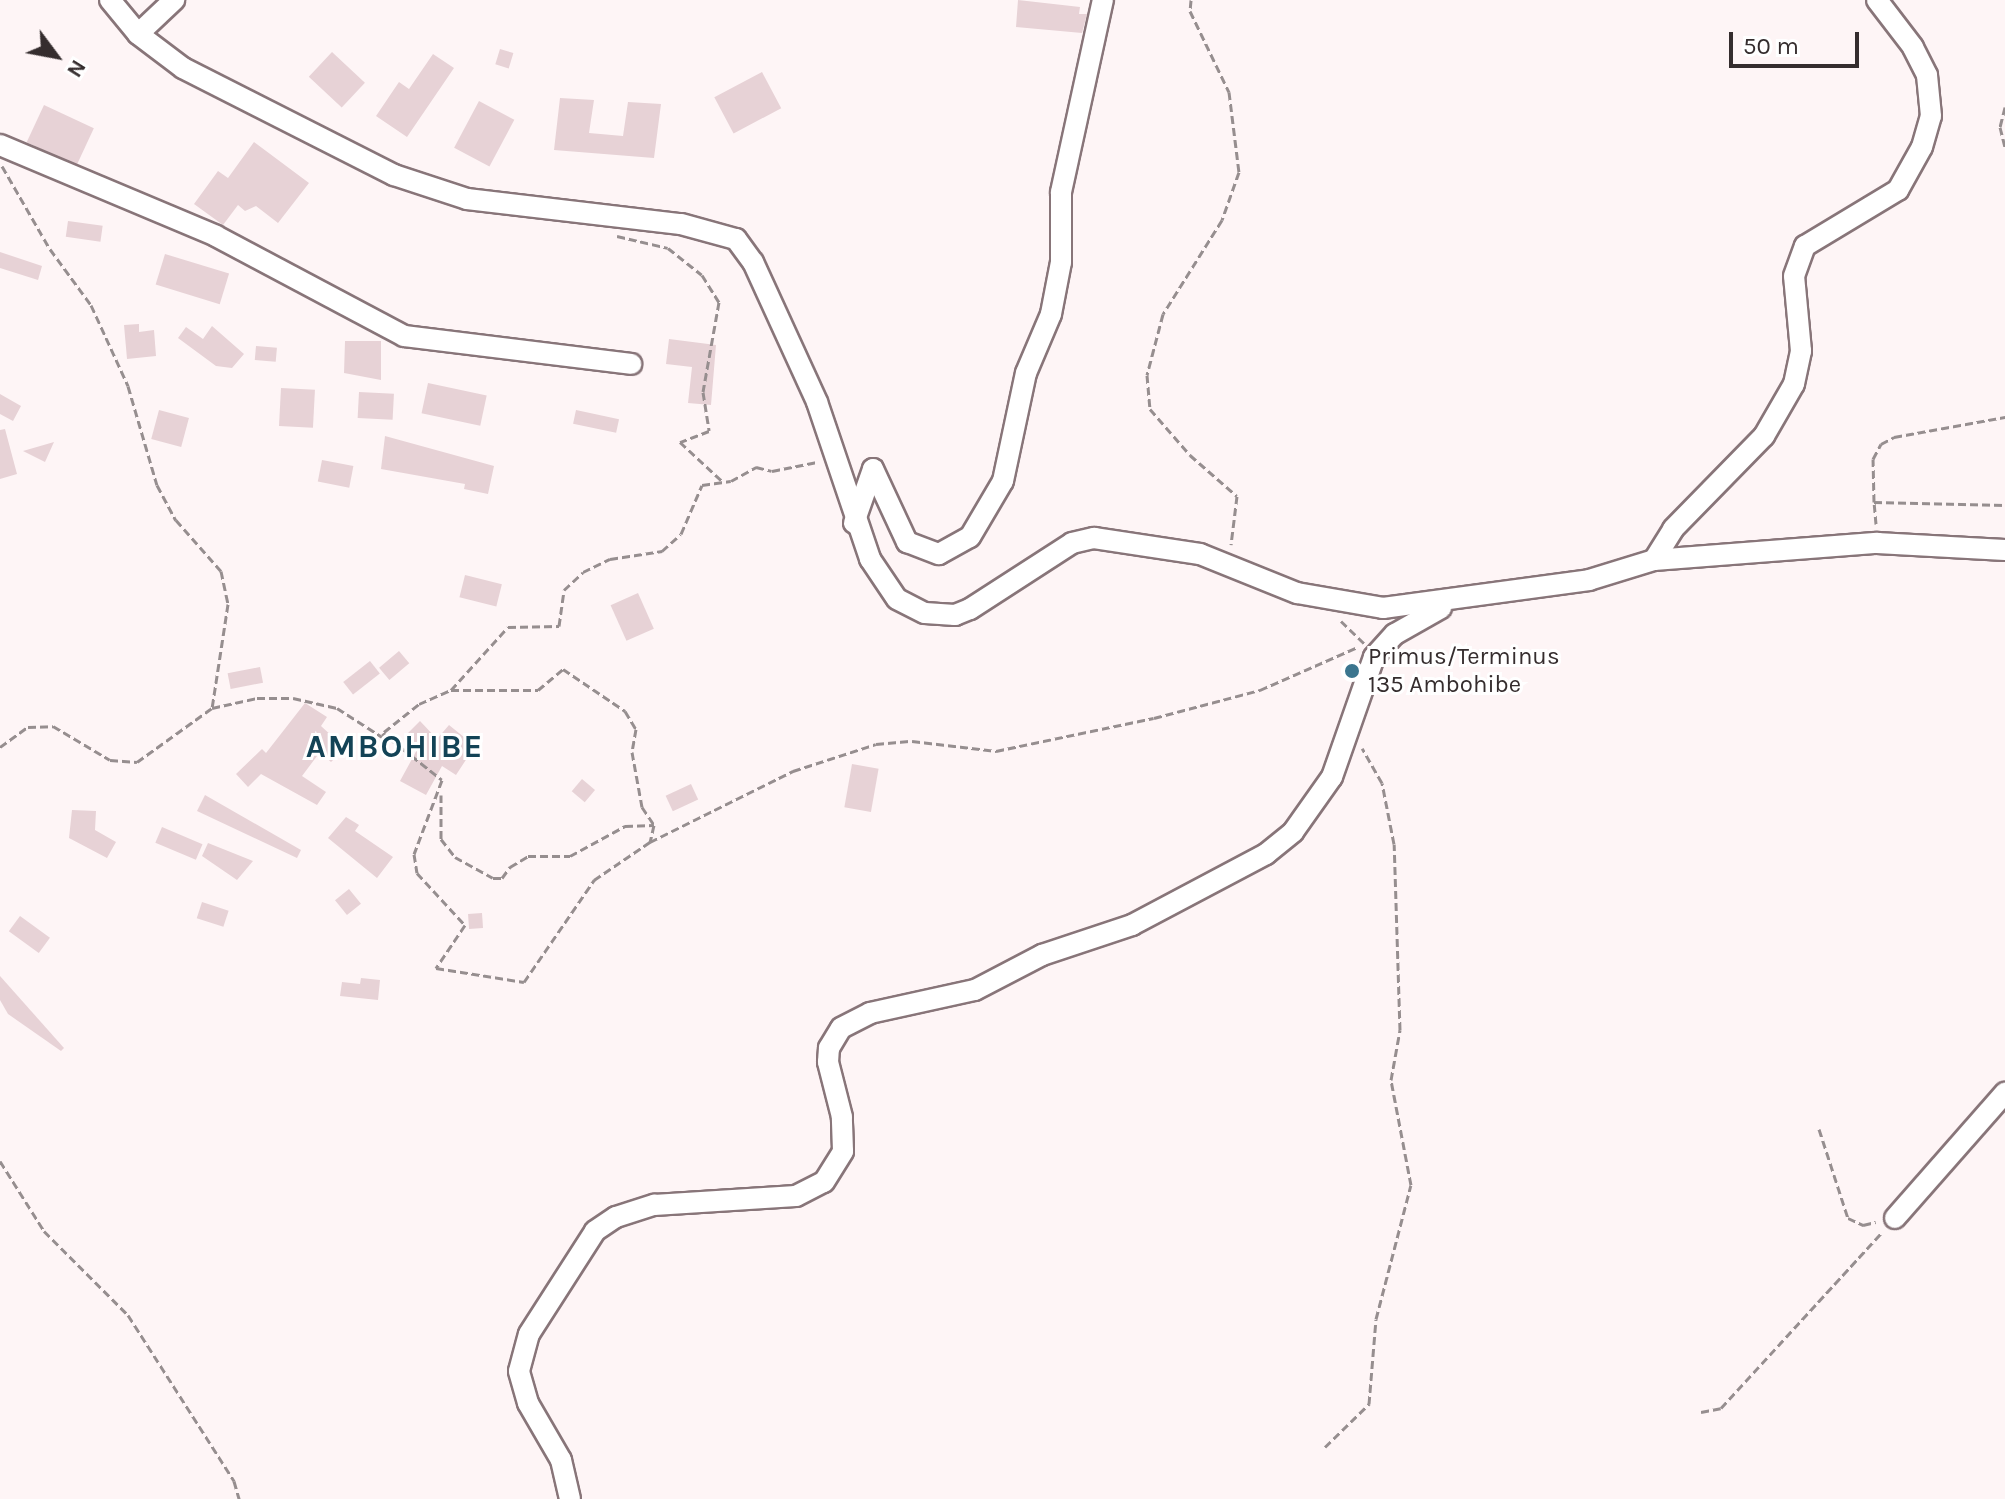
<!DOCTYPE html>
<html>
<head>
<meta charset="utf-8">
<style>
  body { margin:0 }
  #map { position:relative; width:2005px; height:1499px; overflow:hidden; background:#fef5f6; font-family:Karla,sans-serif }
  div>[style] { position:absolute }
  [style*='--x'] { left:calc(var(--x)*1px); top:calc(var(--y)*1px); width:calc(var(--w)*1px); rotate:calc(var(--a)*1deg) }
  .building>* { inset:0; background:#e7d2d6; transform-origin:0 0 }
  .path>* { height:3px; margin-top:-1.5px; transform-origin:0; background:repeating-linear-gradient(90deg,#968e8f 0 8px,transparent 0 12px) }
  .roads { filter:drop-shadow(2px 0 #887579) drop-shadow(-2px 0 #887579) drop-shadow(0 2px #887579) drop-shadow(0 -2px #887579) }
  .minor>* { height:20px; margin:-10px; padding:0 10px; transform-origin:10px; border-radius:10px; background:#fff }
  .dots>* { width:22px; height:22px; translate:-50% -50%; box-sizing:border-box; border:4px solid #fff; border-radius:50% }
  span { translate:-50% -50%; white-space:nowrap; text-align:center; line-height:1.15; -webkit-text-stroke:6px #fff; paint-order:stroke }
  .poi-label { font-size:24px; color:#352d2e }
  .left { translate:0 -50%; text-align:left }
  .district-label { font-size:32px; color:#134356; font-weight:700; letter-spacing:2px }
  .north { position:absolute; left:16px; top:16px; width:80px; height:80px; -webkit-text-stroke:6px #fff; paint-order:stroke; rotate:122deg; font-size:22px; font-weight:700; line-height:32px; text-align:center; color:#352d2e }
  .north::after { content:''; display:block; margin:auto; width:28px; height:36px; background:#352d2e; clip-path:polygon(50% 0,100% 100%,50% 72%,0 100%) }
  .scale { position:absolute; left:1729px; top:32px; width:130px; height:36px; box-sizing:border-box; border:4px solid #352d2e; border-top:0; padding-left:10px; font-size:24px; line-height:28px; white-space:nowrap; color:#352d2e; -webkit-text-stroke:6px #fff; paint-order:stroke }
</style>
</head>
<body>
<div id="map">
  <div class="building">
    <div style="clip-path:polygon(1018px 0,1080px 7px,1079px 14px,1087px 14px,1082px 33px,1016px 27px)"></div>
    <div style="left:500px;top:49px;width:14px;height:16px;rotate:17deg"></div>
    <div style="left:332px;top:52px;width:45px;height:34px;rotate:43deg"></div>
    <div style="clip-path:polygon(433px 54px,454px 68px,407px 137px,376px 116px,399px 82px,409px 89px)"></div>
    <div style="left:762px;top:72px;width:41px;height:54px;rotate:62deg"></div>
    <div style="clip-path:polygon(560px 98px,594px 100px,589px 133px,623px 136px,628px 102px,661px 104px,654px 158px,554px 150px)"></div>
    <div style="left:479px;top:101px;width:40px;height:53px;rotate:28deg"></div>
    <div style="left:44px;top:105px;width:55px;height:41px;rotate:25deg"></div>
    <div style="clip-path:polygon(254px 142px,309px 183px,278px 223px,256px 206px,245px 211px,238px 205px,223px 225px,194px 204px,218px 171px,228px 178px)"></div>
    <div style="left:68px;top:221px;width:35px;height:16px;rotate:8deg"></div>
    <div style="clip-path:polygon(0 252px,42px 266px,38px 280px,0 268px)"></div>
    <div style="left:165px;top:254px;width:67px;height:32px;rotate:17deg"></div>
    <div style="clip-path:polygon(139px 324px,139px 332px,154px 330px,156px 356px,127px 359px,124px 325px)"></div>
    <div style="clip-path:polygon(212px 326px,244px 354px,232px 368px,216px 366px,178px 338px,186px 327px,203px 339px)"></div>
    <div style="clip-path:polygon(669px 339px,716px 345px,711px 405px,688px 403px,692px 367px,666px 364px)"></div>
    <div style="clip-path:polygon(345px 341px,381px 341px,381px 380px,344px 373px)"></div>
    <div style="left:256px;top:346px;width:21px;height:14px;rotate:5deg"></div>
    <div style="left:428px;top:383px;width:60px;height:31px;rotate:12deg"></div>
    <div style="left:281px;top:388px;width:34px;height:38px;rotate:3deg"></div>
    <div style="left:359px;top:392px;width:35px;height:26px;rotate:3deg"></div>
    <div style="clip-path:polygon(0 394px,21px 406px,13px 421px,0 414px)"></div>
    <div style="left:159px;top:410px;width:31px;height:30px;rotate:15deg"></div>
    <div style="left:576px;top:410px;width:44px;height:14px;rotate:12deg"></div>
    <div style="clip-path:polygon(5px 429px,17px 474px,0 479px,0 430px)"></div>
    <div style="clip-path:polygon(385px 436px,494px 466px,488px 494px,464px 489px,465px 484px,381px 469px)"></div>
    <div style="clip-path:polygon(54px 442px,45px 462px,23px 451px)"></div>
    <div style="left:322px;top:460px;width:32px;height:22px;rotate:11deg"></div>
    <div style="left:465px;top:575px;width:38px;height:23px;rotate:14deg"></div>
    <div style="left:638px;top:593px;width:39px;height:30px;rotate:66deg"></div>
    <div style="left:399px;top:651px;width:16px;height:26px;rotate:50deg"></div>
    <div style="left:370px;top:661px;width:16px;height:34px;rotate:52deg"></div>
    <div style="left:260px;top:667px;width:16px;height:33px;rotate:79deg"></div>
    <div style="clip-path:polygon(305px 703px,327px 717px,321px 726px,345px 748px,331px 762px,320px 752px,302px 776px,326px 792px,317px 805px,261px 774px,248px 787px,236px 774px,262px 749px,266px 753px)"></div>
    <div style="clip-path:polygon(420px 721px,437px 739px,449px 725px,475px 746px,456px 775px,442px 766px,426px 795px,400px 781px,418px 748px,406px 735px)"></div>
    <div style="left:852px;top:764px;width:27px;height:44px;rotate:10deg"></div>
    <div style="left:582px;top:779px;width:17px;height:16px;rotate:40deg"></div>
    <div style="left:691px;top:784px;width:17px;height:28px;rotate:65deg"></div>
    <div style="clip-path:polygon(205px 795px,301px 850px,297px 858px,197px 811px)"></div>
    <div style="clip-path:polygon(72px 810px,96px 811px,95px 830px,116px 842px,107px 858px,69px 838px)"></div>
    <div style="clip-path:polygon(346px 817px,359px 825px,355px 831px,393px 857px,377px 878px,328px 838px)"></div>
    <div style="left:162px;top:827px;width:44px;height:17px;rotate:23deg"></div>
    <div style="clip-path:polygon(208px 843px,253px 861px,237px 880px,202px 856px)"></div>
    <div style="left:349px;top:889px;width:19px;height:18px;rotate:51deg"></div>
    <div style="left:202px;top:902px;width:28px;height:17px;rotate:18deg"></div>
    <div style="left:482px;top:913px;width:15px;height:14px;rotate:86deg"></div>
    <div style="left:20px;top:916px;width:37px;height:19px;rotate:36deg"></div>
    <div style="clip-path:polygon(0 976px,64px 1048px,61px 1051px,8px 1014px,0 1000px)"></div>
    <div style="clip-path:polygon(361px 978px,380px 980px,378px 1000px,340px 996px,342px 982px,360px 984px)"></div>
  </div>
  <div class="path">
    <div style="--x:1191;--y:0;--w:11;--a:95"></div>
    <div style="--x:1190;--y:11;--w:90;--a:64.3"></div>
    <div style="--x:1229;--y:92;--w:81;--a:82.9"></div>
    <div style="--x:1239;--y:172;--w:51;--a:109.5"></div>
    <div style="--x:1222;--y:220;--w:111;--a:122.1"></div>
    <div style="--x:1163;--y:314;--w:63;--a:104.7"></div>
    <div style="--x:1147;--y:375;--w:34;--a:85"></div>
    <div style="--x:1150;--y:409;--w:61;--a:49"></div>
    <div style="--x:1190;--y:455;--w:62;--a:41.1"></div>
    <div style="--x:1237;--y:496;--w:49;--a:97"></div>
    <div style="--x:2005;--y:107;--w:21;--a:104"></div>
    <div style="--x:2000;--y:127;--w:21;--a:76"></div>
    <div style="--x:2;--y:166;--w:96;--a:60"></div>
    <div style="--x:50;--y:249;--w:69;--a:53.8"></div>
    <div style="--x:91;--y:305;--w:89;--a:65.4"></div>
    <div style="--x:128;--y:386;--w:103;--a:73.7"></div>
    <div style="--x:157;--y:485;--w:40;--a:62"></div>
    <div style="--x:176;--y:520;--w:68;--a:48.6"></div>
    <div style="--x:221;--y:571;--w:34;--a:78"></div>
    <div style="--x:228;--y:604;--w:105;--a:98.7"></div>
    <div style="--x:617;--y:236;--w:52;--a:13.2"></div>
    <div style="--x:668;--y:248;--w:43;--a:38.5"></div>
    <div style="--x:702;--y:275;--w:32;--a:58"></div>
    <div style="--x:719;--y:302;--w:91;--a:100.1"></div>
    <div style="--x:703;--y:392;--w:39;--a:81"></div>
    <div style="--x:709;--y:431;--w:31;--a:159"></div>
    <div style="--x:680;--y:442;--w:59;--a:42.9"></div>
    <div style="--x:1874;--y:502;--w:43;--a:-91.3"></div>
    <div style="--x:1873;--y:459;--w:17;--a:-62"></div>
    <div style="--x:1881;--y:444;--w:15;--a:-28"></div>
    <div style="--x:1894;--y:437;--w:113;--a:-10.2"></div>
    <div style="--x:1876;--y:524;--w:22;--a:-95"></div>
    <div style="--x:1874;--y:502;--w:131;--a:1.3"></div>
    <div style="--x:1341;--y:621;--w:32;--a:44"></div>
    <div style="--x:451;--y:690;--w:85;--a:-47.9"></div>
    <div style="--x:508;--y:627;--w:51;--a:-1.1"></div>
    <div style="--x:559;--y:626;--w:36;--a:-82"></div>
    <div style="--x:564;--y:590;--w:26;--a:-43"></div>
    <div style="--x:583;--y:572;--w:30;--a:-26"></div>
    <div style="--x:610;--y:559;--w:53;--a:-8.7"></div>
    <div style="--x:662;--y:551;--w:25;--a:-42"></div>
    <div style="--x:681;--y:534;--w:53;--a:-66.8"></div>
    <div style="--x:702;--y:485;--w:29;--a:-8"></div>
    <div style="--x:731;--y:481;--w:29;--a:-29"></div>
    <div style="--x:756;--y:467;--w:16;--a:14"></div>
    <div style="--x:772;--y:471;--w:46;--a:-11.3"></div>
    <div style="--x:384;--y:732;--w:45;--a:-38.7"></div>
    <div style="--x:419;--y:704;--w:35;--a:-24"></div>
    <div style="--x:451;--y:690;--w:87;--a:0"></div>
    <div style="--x:538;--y:690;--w:33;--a:-40"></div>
    <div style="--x:563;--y:669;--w:75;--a:34.1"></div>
    <div style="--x:625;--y:711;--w:21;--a:59"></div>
    <div style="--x:636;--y:729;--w:23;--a:100"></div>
    <div style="--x:632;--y:752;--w:56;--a:79.7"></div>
    <div style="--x:642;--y:807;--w:22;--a:56"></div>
    <div style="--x:654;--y:825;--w:17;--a:103"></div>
    <div style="--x:0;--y:747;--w:34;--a:-36"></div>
    <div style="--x:28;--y:727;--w:25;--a:-2"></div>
    <div style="--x:53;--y:726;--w:66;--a:30.8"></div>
    <div style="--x:110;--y:760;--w:27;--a:4"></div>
    <div style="--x:137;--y:762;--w:92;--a:-35.8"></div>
    <div style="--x:212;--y:708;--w:46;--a:-12.5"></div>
    <div style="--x:257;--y:698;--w:36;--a:0"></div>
    <div style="--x:293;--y:698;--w:45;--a:12.8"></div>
    <div style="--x:337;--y:708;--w:56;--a:32.6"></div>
    <div style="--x:384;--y:738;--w:5;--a:-101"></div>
    <div style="--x:383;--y:733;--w:75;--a:38.5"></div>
    <div style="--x:442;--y:780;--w:79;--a:110.7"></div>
    <div style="--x:414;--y:854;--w:19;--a:81"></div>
    <div style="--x:417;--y:873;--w:71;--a:47.3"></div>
    <div style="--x:465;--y:925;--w:52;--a:124"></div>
    <div style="--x:436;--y:968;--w:89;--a:9"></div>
    <div style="--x:524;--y:982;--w:124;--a:-55.5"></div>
    <div style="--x:594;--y:880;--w:68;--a:-34.2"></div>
    <div style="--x:650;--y:842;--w:160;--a:-26.4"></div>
    <div style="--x:793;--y:771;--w:87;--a:-18"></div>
    <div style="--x:876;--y:744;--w:36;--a:-5"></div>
    <div style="--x:912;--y:741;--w:85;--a:6.8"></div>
    <div style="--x:996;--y:751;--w:161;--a:-11.8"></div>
    <div style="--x:1154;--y:718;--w:110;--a:-14.8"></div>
    <div style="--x:1260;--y:690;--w:107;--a:-23.7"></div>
    <div style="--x:441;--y:795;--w:44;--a:90"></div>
    <div style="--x:441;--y:839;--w:23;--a:52"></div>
    <div style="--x:455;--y:857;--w:43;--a:28.9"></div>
    <div style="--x:493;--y:878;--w:9;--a:0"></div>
    <div style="--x:502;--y:878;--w:14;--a:-54"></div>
    <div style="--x:510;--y:867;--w:21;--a:-31"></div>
    <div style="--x:528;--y:856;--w:42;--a:0"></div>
    <div style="--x:570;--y:856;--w:63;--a:-28.6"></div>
    <div style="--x:625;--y:826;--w:29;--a:-2"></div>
    <div style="--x:1819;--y:1129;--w:94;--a:72"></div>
    <div style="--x:1848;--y:1218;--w:17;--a:25"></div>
    <div style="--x:1863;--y:1225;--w:13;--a:-13"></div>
    <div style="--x:0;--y:1161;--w:83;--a:57.8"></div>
    <div style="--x:44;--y:1231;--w:119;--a:45"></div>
    <div style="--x:128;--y:1315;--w:197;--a:57.4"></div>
    <div style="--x:234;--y:1481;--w:19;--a:74"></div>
    <div style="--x:1701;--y:1412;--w:20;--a:-11"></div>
    <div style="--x:1721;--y:1408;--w:239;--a:-47.5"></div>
    <div style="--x:1325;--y:1447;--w:62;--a:-44.3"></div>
    <div style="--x:1369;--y:1404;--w:85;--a:-85.3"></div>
    <div style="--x:1376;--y:1319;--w:138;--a:-75.4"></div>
    <div style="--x:1411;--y:1185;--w:107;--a:-100.8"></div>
    <div style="--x:1391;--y:1080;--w:51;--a:-79.8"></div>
    <div style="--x:1400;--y:1030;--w:186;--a:-91.8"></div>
    <div style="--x:1394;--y:844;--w:62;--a:-101.1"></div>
    <div style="--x:1382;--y:783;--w:40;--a:-119.7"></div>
  </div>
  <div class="roads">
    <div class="minor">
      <div style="--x:110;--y:0;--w:44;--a:50.5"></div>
      <div style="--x:138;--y:34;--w:56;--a:37.1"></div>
      <div style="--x:183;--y:68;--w:237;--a:26.9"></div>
      <div style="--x:394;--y:175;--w:77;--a:18.2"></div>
      <div style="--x:467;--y:199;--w:215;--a:6.7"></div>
      <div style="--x:681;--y:224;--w:57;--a:15.3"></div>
      <div style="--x:736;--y:239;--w:29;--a:54"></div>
      <div style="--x:753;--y:262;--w:154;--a:65.4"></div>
      <div style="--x:817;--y:402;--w:166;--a:71.3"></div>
      <div style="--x:870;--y:559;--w:48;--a:56"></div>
      <div style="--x:897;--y:599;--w:31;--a:27"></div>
      <div style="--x:925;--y:613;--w:30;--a:4"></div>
      <div style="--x:955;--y:615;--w:16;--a:-22"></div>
      <div style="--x:970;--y:609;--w:121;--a:-32.9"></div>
      <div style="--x:1072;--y:543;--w:23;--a:-13"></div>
      <div style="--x:1094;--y:538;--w:107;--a:8.6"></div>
      <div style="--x:1200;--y:554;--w:105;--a:21.9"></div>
      <div style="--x:1297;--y:593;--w:87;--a:9.9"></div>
      <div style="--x:1383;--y:608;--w:208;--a:-7.7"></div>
      <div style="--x:1589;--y:580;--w:68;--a:-17.1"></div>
      <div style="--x:1654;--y:560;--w:224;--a:-4.4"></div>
      <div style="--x:1877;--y:543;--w:128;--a:3.1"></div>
      <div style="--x:138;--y:34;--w:50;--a:-43.4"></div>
      <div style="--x:0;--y:145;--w:234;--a:22.8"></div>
      <div style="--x:216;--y:236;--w:213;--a:28"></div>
      <div style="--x:404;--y:336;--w:229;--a:7"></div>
      <div style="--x:854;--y:523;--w:57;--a:-70.6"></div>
      <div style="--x:873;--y:469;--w:81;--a:65"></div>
      <div style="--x:907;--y:542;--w:34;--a:21"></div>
      <div style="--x:939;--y:554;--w:35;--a:-29"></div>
      <div style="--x:970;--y:537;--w:65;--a:-59.5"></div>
      <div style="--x:1003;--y:481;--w:110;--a:-78"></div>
      <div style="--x:1026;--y:373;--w:64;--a:-67"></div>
      <div style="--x:1051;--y:314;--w:53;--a:-79.1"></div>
      <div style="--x:1061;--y:262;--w:70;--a:-90"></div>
      <div style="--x:1061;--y:192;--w:197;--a:-77.7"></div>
      <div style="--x:1654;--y:560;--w:36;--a:-58"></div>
      <div style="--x:1673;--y:529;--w:130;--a:-45.6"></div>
      <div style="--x:1764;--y:436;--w:60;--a:-60"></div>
      <div style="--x:1794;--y:384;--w:34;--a:-78"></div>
      <div style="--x:1801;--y:351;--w:75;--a:-95.3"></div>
      <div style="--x:1794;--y:276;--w:32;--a:-70"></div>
      <div style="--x:1805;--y:246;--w:109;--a:-31.1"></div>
      <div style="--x:1898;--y:190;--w:49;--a:-60.8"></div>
      <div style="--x:1922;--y:147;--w:32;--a:-74"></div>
      <div style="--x:1931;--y:116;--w:41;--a:-95.6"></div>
      <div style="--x:1927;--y:75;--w:31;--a:-117"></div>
      <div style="--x:1913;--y:47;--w:59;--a:-127.5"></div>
      <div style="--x:1895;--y:1218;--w:167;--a:-48.7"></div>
      <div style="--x:570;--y:1499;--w:40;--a:-103"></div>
      <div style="--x:561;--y:1460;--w:66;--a:-120.1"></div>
      <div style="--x:528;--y:1403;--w:33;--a:-106"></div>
      <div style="--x:519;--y:1371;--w:38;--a:-75"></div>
      <div style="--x:529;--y:1334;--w:122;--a:-57.3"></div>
      <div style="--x:595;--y:1231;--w:25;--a:-34"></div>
      <div style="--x:616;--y:1217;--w:40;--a:-18"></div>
      <div style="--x:654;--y:1205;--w:142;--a:-3.6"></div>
      <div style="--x:796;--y:1196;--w:31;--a:-27"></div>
      <div style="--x:824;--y:1182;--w:36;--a:-58"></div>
      <div style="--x:843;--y:1151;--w:34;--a:-92"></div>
      <div style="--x:842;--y:1117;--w:57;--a:-104.3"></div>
      <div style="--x:828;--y:1062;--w:14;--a:-86"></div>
      <div style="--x:829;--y:1048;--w:23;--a:-59"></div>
      <div style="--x:841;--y:1028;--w:33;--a:-27"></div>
      <div style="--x:870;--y:1013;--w:107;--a:-12.4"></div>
      <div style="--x:975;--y:990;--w:76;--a:-27.6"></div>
      <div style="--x:1042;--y:955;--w:95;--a:-18.4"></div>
      <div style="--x:1132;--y:925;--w:152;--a:-27.9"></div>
      <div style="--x:1266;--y:854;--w:35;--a:-39"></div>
      <div style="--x:1293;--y:832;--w:67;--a:-54.7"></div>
      <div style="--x:1332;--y:777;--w:127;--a:-70.7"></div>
      <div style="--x:1374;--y:657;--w:31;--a:-48"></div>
      <div style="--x:1395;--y:634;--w:53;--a:-29.5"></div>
    </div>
  </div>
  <div class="dots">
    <div style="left:1352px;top:671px;background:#3b758e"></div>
  </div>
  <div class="poi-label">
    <span class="left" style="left:1368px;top:671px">Primus/Terminus<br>135 Ambohibe</span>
  </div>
  <div class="district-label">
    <span style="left:395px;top:747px">AMBOHIBE</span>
  </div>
  <div class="north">N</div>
  <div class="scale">50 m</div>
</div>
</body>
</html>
